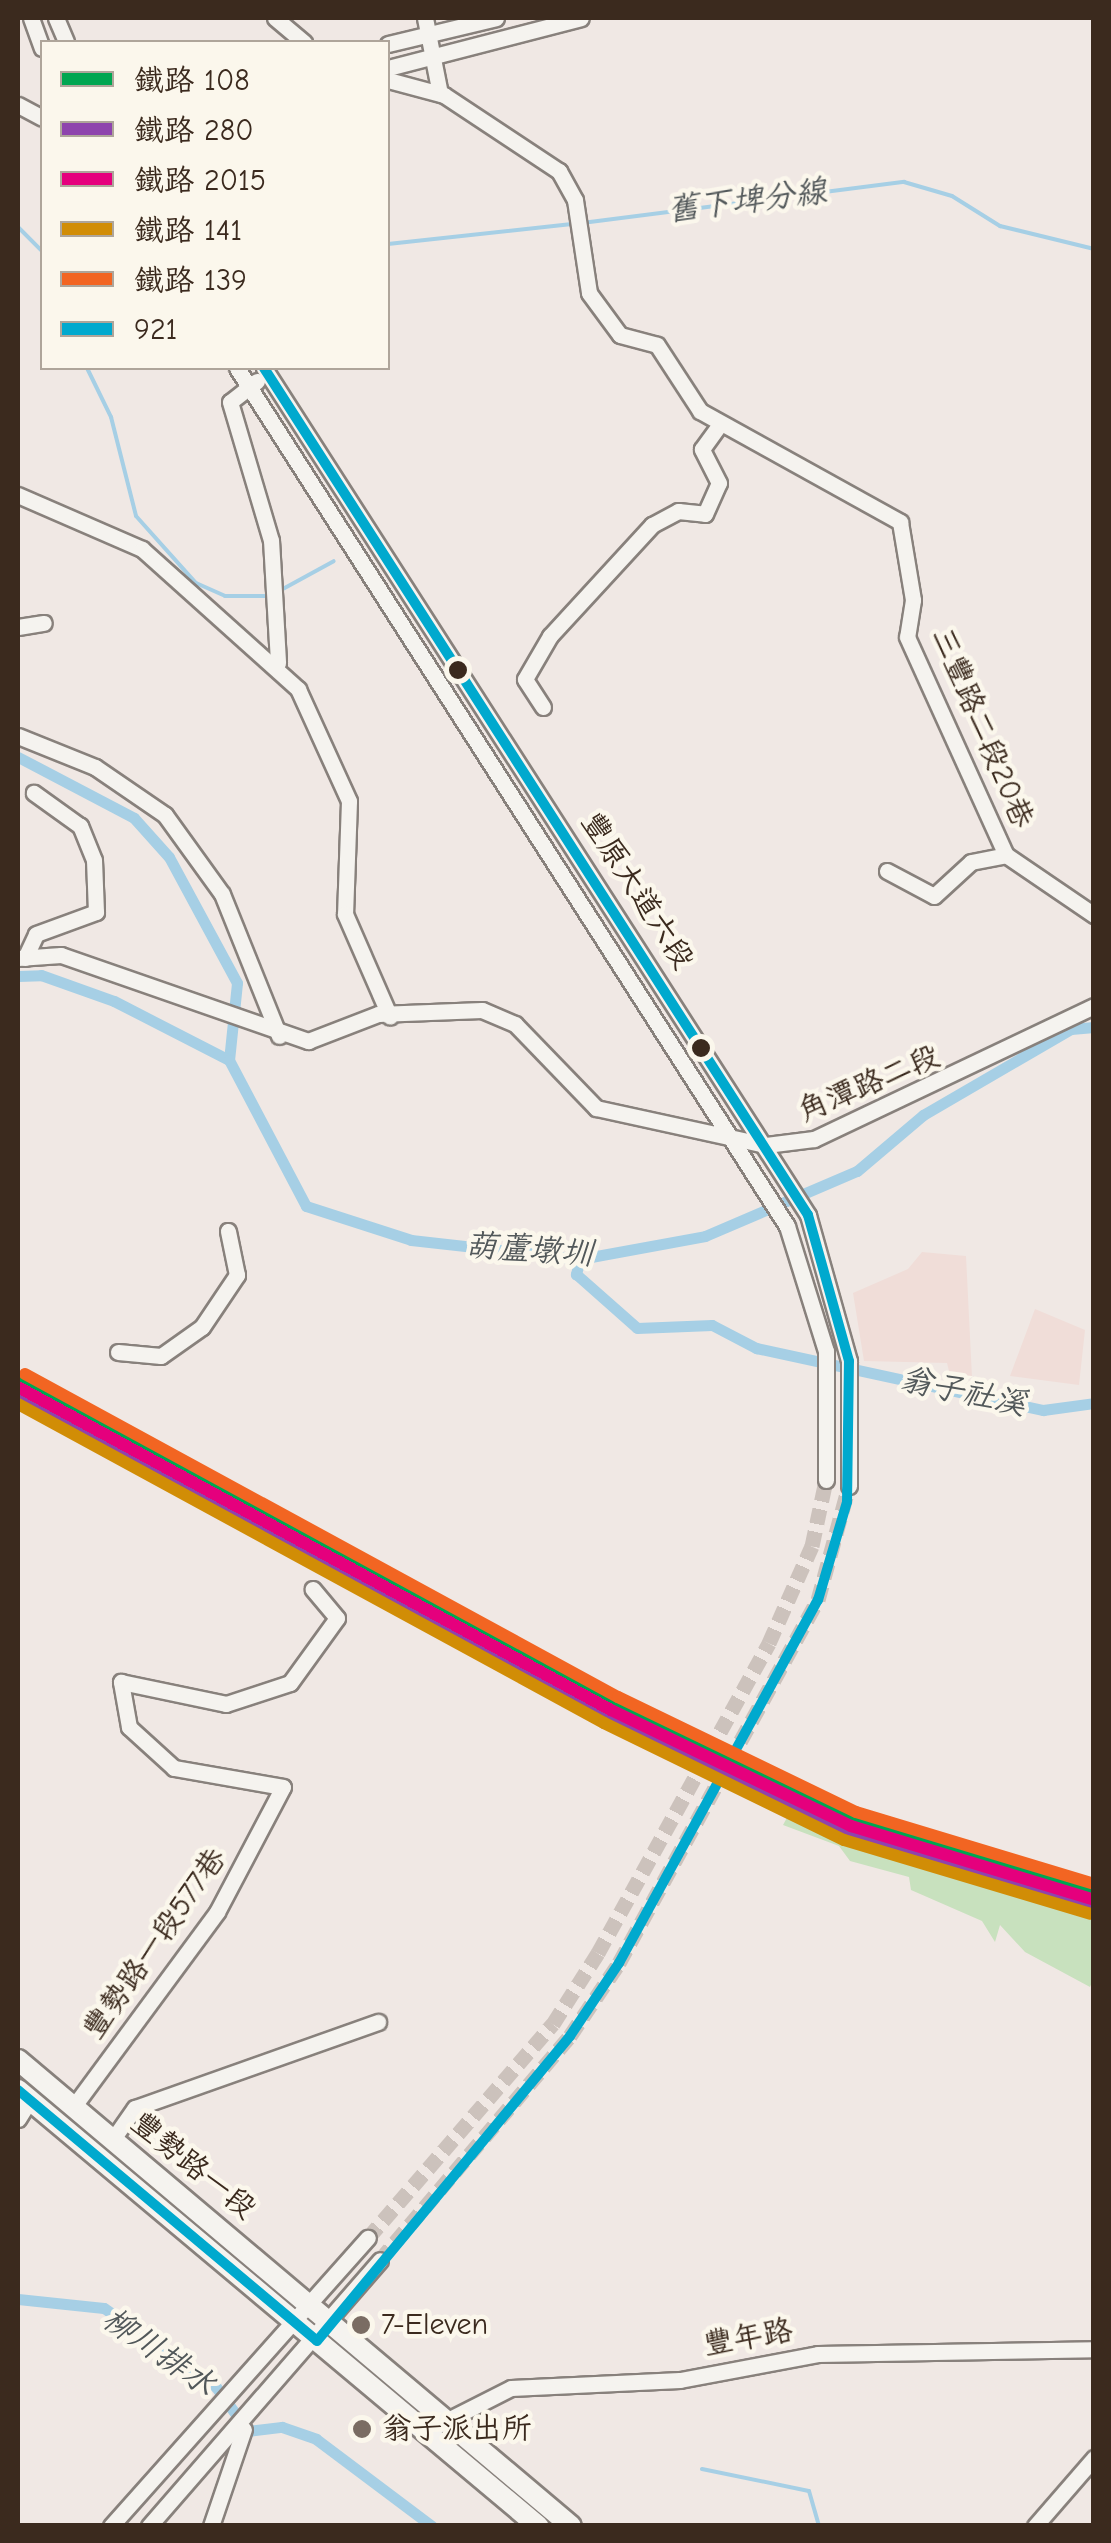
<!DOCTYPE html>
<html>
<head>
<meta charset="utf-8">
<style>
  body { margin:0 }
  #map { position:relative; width:1111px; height:2543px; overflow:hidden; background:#f0e8e4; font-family:"Comic Neue","LXGW WenKai TC",sans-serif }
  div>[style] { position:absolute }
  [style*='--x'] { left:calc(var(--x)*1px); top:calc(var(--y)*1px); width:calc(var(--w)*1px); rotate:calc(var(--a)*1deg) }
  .built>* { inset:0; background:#f0ddd8 }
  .green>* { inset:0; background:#c8e1be }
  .stream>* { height:4px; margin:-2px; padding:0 2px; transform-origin:2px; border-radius:2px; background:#a6cfe5 }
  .canal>* { height:11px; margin:-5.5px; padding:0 5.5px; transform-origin:5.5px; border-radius:5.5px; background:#a6cfe5 }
  .minor-tunnel>* { height:15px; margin-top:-7.5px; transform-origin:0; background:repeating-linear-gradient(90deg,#ccc2bc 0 15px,transparent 0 23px) }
  .roads { filter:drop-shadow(2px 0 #88817c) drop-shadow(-2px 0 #88817c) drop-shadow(0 2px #88817c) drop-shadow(0 -2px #88817c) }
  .minor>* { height:15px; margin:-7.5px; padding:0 7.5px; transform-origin:7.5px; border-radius:7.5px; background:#f5f3ef }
  .major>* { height:20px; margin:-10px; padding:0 10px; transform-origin:10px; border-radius:10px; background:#f5f3ef }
  .bus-1>* { height:10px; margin:-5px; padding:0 5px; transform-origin:5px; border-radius:5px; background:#00a9ce }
  .rail-1>* { height:12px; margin:-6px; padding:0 6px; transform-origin:6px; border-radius:6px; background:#00a651 }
  .rail-2>* { height:12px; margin:-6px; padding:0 6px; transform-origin:6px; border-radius:6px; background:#8e44ad }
  .rail-3>* { height:12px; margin:-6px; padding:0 6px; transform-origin:6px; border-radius:6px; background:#e5007d }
  .rail-4>* { height:12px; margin:-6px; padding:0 6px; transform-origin:6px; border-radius:6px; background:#d18d06 }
  .rail-5>* { height:12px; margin:-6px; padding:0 6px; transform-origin:6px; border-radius:6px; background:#f26522 }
  .dots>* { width:28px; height:28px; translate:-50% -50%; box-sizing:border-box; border:5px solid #fbf7ec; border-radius:50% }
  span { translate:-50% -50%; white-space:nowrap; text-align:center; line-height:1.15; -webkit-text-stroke:9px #fbf7ec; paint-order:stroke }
  .street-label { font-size:30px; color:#3b2a1e }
  .poi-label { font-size:30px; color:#3b2a1e }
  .left { translate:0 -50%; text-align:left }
  .water-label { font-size:32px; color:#52585a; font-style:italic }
  .frame { position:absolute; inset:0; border:20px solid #3b2a1e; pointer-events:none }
  .legend { position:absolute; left:40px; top:40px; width:350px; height:330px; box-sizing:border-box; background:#fbf7ec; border:2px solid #aea59a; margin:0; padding:12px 18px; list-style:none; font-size:30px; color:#3b2a1e }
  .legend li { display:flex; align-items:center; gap:20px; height:50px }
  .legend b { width:50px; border:2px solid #aea59a }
</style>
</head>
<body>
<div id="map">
  <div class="built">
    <div style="clip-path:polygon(922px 1252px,966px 1256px,972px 1377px,950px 1375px,947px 1363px,864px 1361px,853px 1293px,908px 1269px)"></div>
    <div style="clip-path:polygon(1035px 1309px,1085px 1330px,1079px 1385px,1010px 1376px)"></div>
  </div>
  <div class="green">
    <div style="clip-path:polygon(790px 1812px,1019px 1896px,1093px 1912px,1093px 1980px,1090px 1987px,1025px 1952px,1000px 1925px,995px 1942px,982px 1921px,911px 1890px,909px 1877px,850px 1861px,839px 1846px,783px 1825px)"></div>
  </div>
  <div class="stream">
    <div style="--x:582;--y:223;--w:325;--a:-7.3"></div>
    <div style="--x:904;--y:182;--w:50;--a:16.3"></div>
    <div style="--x:952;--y:196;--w:57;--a:32"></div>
    <div style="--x:1000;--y:226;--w:97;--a:13.7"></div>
    <div style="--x:18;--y:227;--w:34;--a:45"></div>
    <div style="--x:388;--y:244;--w:185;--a:-6.2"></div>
    <div style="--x:87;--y:368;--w:55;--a:63.9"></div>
    <div style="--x:111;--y:417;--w:102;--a:75.8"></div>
    <div style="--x:136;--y:516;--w:90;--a:48.2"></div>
    <div style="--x:196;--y:583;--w:32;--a:24"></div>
    <div style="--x:225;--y:596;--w:43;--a:0"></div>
    <div style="--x:281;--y:590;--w:60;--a:-28.7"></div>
    <div style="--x:702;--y:2469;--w:109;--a:11.6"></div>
    <div style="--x:809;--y:2491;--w:36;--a:74"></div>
  </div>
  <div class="canal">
    <div style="--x:18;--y:757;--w:131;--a:27.7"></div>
    <div style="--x:134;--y:818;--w:52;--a:48.1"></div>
    <div style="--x:169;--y:857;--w:143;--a:61.6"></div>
    <div style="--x:237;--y:983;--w:77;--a:95.9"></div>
    <div style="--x:18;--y:976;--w:23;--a:-2"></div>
    <div style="--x:41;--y:975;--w:77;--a:19.6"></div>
    <div style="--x:114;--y:1001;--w:129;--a:27.2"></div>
    <div style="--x:229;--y:1060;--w:165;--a:62.2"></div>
    <div style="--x:306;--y:1206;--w:110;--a:17.9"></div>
    <div style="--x:411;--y:1240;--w:170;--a:6.4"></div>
    <div style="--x:580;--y:1259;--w:127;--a:-10.4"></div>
    <div style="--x:705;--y:1236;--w:165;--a:-23.2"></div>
    <div style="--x:857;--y:1171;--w:87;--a:-40.3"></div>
    <div style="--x:923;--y:1115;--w:171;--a:-30.2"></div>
    <div style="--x:1071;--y:1029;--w:23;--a:-5"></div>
    <div style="--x:580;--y:1259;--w:16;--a:105"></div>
    <div style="--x:576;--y:1274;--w:81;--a:41.5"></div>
    <div style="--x:637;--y:1328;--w:75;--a:-2.3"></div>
    <div style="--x:712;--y:1325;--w:50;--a:27.6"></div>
    <div style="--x:756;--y:1348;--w:294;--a:12.2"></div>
    <div style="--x:1043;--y:1410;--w:51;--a:-7.8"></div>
    <div style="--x:18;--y:2299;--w:86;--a:6"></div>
    <div style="--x:104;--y:2308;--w:137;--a:35.2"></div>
    <div style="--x:216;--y:2387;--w:54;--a:54"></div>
    <div style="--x:248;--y:2431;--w:34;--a:-7"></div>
    <div style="--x:282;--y:2427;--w:36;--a:19"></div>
    <div style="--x:316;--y:2439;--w:145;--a:36.9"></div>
  </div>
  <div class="minor-tunnel">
    <div style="--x:368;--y:2238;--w:283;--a:-49.2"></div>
    <div style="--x:553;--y:2024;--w:84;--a:-57.6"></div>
    <div style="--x:598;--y:1953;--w:354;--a:-61.1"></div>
    <div style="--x:769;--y:1643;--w:106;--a:-66.1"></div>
    <div style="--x:812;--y:1546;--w:67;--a:-78"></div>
    <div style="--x:380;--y:2260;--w:294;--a:-49.7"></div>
    <div style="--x:570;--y:2036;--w:88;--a:-56.1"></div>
    <div style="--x:619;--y:1963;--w:414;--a:-61.3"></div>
    <div style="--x:818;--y:1600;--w:118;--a:-74.8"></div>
  </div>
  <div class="roads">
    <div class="minor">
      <div style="--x:31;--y:18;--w:32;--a:70"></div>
      <div style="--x:56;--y:18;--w:26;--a:67"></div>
      <div style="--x:275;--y:18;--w:38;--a:40"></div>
      <div style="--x:425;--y:18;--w:77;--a:78.8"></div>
      <div style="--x:388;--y:44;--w:111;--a:-13.5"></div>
      <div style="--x:388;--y:68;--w:199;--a:-14.5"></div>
      <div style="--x:388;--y:80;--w:58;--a:15"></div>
      <div style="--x:444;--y:95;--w:138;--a:33.5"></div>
      <div style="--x:559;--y:171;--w:33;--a:61"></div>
      <div style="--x:575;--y:200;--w:94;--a:81.4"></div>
      <div style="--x:589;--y:293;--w:52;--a:53.6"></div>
      <div style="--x:620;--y:335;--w:38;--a:15"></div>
      <div style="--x:657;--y:345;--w:79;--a:56.9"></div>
      <div style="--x:700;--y:411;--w:229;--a:29"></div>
      <div style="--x:900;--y:522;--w:79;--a:80.5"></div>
      <div style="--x:913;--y:600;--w:37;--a:99"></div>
      <div style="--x:907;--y:637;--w:239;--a:65.6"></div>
      <div style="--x:1006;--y:855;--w:107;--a:34.3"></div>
      <div style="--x:18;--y:105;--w:27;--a:28"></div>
      <div style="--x:237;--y:368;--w:1019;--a:57.34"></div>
      <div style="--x:787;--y:1226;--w:131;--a:72.7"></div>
      <div style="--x:826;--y:1351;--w:129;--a:90"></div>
      <div style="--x:264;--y:368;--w:1007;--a:57.29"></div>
      <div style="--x:808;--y:1215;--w:152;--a:74.3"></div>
      <div style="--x:849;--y:1361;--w:125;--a:90"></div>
      <div style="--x:257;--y:381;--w:34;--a:142"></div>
      <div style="--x:230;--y:402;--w:144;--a:73.5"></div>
      <div style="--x:271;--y:540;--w:123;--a:86.7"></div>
      <div style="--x:18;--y:495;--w:135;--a:23.5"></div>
      <div style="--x:142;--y:549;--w:210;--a:41.9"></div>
      <div style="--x:298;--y:689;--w:123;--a:65.5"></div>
      <div style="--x:349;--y:801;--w:113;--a:92"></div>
      <div style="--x:345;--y:914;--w:112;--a:66.4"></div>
      <div style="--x:18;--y:627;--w:26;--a:-9"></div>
      <div style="--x:543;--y:707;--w:33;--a:-123"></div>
      <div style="--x:525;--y:679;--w:50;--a:-59.8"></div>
      <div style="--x:550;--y:636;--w:151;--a:-47.4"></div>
      <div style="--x:652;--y:525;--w:30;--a:-28"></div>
      <div style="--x:678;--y:511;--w:27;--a:6"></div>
      <div style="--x:705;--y:514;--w:34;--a:-66"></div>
      <div style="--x:719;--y:483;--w:38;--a:-117"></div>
      <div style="--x:702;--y:449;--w:31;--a:-54"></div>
      <div style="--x:18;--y:736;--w:83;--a:21.9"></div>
      <div style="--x:95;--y:767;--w:85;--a:34.4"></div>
      <div style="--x:165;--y:815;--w:97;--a:54.2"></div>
      <div style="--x:222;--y:894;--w:153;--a:68.1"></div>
      <div style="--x:887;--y:871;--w:53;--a:28"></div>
      <div style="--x:934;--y:896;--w:50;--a:-42.6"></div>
      <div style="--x:971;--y:862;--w:36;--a:-11"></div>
      <div style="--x:18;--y:958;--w:43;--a:-4"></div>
      <div style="--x:61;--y:955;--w:262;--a:19.2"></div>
      <div style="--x:308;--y:1041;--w:75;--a:-21.1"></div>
      <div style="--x:378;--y:1014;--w:104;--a:-2.2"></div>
      <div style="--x:482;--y:1010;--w:36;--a:23"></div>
      <div style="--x:515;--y:1024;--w:117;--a:46"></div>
      <div style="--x:596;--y:1108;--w:174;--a:12.3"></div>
      <div style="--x:766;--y:1145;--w:48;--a:-7.1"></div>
      <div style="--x:814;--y:1139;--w:310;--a:-25.4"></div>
      <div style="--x:25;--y:958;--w:26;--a:-65"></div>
      <div style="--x:36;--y:934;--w:64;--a:-20.1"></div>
      <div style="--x:96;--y:912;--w:52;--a:-92.2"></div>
      <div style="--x:94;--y:860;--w:37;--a:-112"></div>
      <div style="--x:80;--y:826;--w:57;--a:-144.3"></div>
      <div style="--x:118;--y:1352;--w:43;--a:5.3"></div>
      <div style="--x:161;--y:1356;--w:50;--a:-35.3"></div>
      <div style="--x:202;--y:1327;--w:63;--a:-56.1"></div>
      <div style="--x:237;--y:1275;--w:45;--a:-101.6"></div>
      <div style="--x:74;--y:2106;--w:241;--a:-53.6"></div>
      <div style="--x:217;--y:1912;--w:141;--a:-62.2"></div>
      <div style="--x:283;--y:1787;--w:111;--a:-170.1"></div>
      <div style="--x:174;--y:1768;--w:61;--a:-137.7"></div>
      <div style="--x:129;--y:1727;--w:46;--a:-100.1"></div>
      <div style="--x:121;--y:1682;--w:107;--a:11.8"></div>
      <div style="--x:226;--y:1704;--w:67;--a:-18.2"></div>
      <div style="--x:290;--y:1683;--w:80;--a:-54.1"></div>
      <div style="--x:337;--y:1618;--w:38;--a:-130"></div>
      <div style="--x:18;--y:2119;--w:22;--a:-58"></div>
      <div style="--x:113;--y:2139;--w:38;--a:-55"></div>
      <div style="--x:135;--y:2108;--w:258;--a:-19.5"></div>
      <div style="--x:438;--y:2425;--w:82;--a:-26.9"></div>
      <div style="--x:511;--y:2388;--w:169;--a:-2.7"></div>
      <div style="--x:680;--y:2380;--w:140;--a:-10.7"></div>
      <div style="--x:818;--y:2354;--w:276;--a:-1"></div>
      <div style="--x:111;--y:2526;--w:386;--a:-48.3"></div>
      <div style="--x:149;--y:2526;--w:352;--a:-49"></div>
      <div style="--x:211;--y:2526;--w:102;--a:-71.2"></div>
      <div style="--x:1035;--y:2526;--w:90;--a:-49.1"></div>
    </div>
    <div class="major">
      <div style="--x:18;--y:2060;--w:723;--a:40.12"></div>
      <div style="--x:18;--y:2090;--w:679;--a:39.98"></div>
    </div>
  </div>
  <div class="bus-1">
    <div style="--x:18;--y:2090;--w:390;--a:40"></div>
    <div style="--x:317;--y:2341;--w:396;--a:-50.3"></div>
    <div style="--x:570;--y:2036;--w:88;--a:-56.1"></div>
    <div style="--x:619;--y:1963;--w:414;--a:-61.3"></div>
    <div style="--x:818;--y:1600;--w:102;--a:-73.5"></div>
    <div style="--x:847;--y:1502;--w:141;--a:-89.2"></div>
    <div style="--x:849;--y:1361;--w:152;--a:-105.7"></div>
    <div style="--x:808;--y:1215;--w:1007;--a:-122.71"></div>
  </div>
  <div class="rail-1">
    <div style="--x:18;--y:1377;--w:546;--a:28.77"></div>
    <div style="--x:497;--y:1640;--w:407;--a:26.7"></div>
    <div style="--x:861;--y:1823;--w:243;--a:16.7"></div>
  </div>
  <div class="rail-2">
    <div style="--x:18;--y:1394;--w:538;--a:28.75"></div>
    <div style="--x:490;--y:1653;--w:407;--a:26.7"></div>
    <div style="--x:854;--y:1836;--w:246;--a:16.7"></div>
  </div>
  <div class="rail-3">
    <div style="--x:18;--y:1387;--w:675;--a:28.58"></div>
    <div style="--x:611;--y:1710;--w:267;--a:25.8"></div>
    <div style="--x:851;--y:1826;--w:254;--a:16.9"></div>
  </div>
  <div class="rail-4">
    <div style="--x:18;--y:1404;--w:667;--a:28.56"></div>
    <div style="--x:604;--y:1723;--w:267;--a:26"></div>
    <div style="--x:844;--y:1840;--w:257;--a:16.7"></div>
  </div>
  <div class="rail-5">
    <div style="--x:25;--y:1374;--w:675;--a:28.58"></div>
    <div style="--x:618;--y:1697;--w:264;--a:25.8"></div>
    <div style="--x:856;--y:1812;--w:249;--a:16.8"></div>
  </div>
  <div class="dots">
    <div style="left:458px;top:670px;background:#3b2a1e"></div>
    <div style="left:701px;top:1048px;background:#3b2a1e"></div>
    <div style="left:361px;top:2325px;background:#7a6c63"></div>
    <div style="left:362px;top:2429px;background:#7a6c63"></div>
  </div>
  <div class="street-label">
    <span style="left:982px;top:728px;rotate:67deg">三豐路二段20巷</span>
    <span style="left:637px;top:891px;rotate:57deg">豐原大道六段</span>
    <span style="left:869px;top:1084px;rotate:-23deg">角潭路二段</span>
    <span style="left:155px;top:1944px;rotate:-55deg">豐勢路一段577巷</span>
    <span style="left:193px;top:2166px;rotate:39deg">豐勢路一段</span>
    <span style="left:748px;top:2338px;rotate:-10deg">豐年路</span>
  </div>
  <div class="poi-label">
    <span class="left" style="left:381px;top:2325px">7-Eleven</span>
    <span class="left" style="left:382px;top:2429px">翁子派出所</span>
  </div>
  <div class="water-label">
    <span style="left:747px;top:201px;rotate:-7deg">舊下埤分線</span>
    <span style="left:529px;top:1250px;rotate:4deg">葫蘆墩圳</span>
    <span style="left:963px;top:1392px;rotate:12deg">翁子社溪</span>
    <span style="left:159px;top:2352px;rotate:35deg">柳川排水</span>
  </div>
  <div class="frame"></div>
  <ul class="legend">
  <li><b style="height:12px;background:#00a651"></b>鐵路 108</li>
  <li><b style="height:12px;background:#8e44ad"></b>鐵路 280</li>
  <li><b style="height:12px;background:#e5007d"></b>鐵路 2015</li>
  <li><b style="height:12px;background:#d18d06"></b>鐵路 141</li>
  <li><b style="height:12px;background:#f26522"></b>鐵路 139</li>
  <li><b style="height:12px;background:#00a9ce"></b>921</li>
  </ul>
</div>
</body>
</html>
